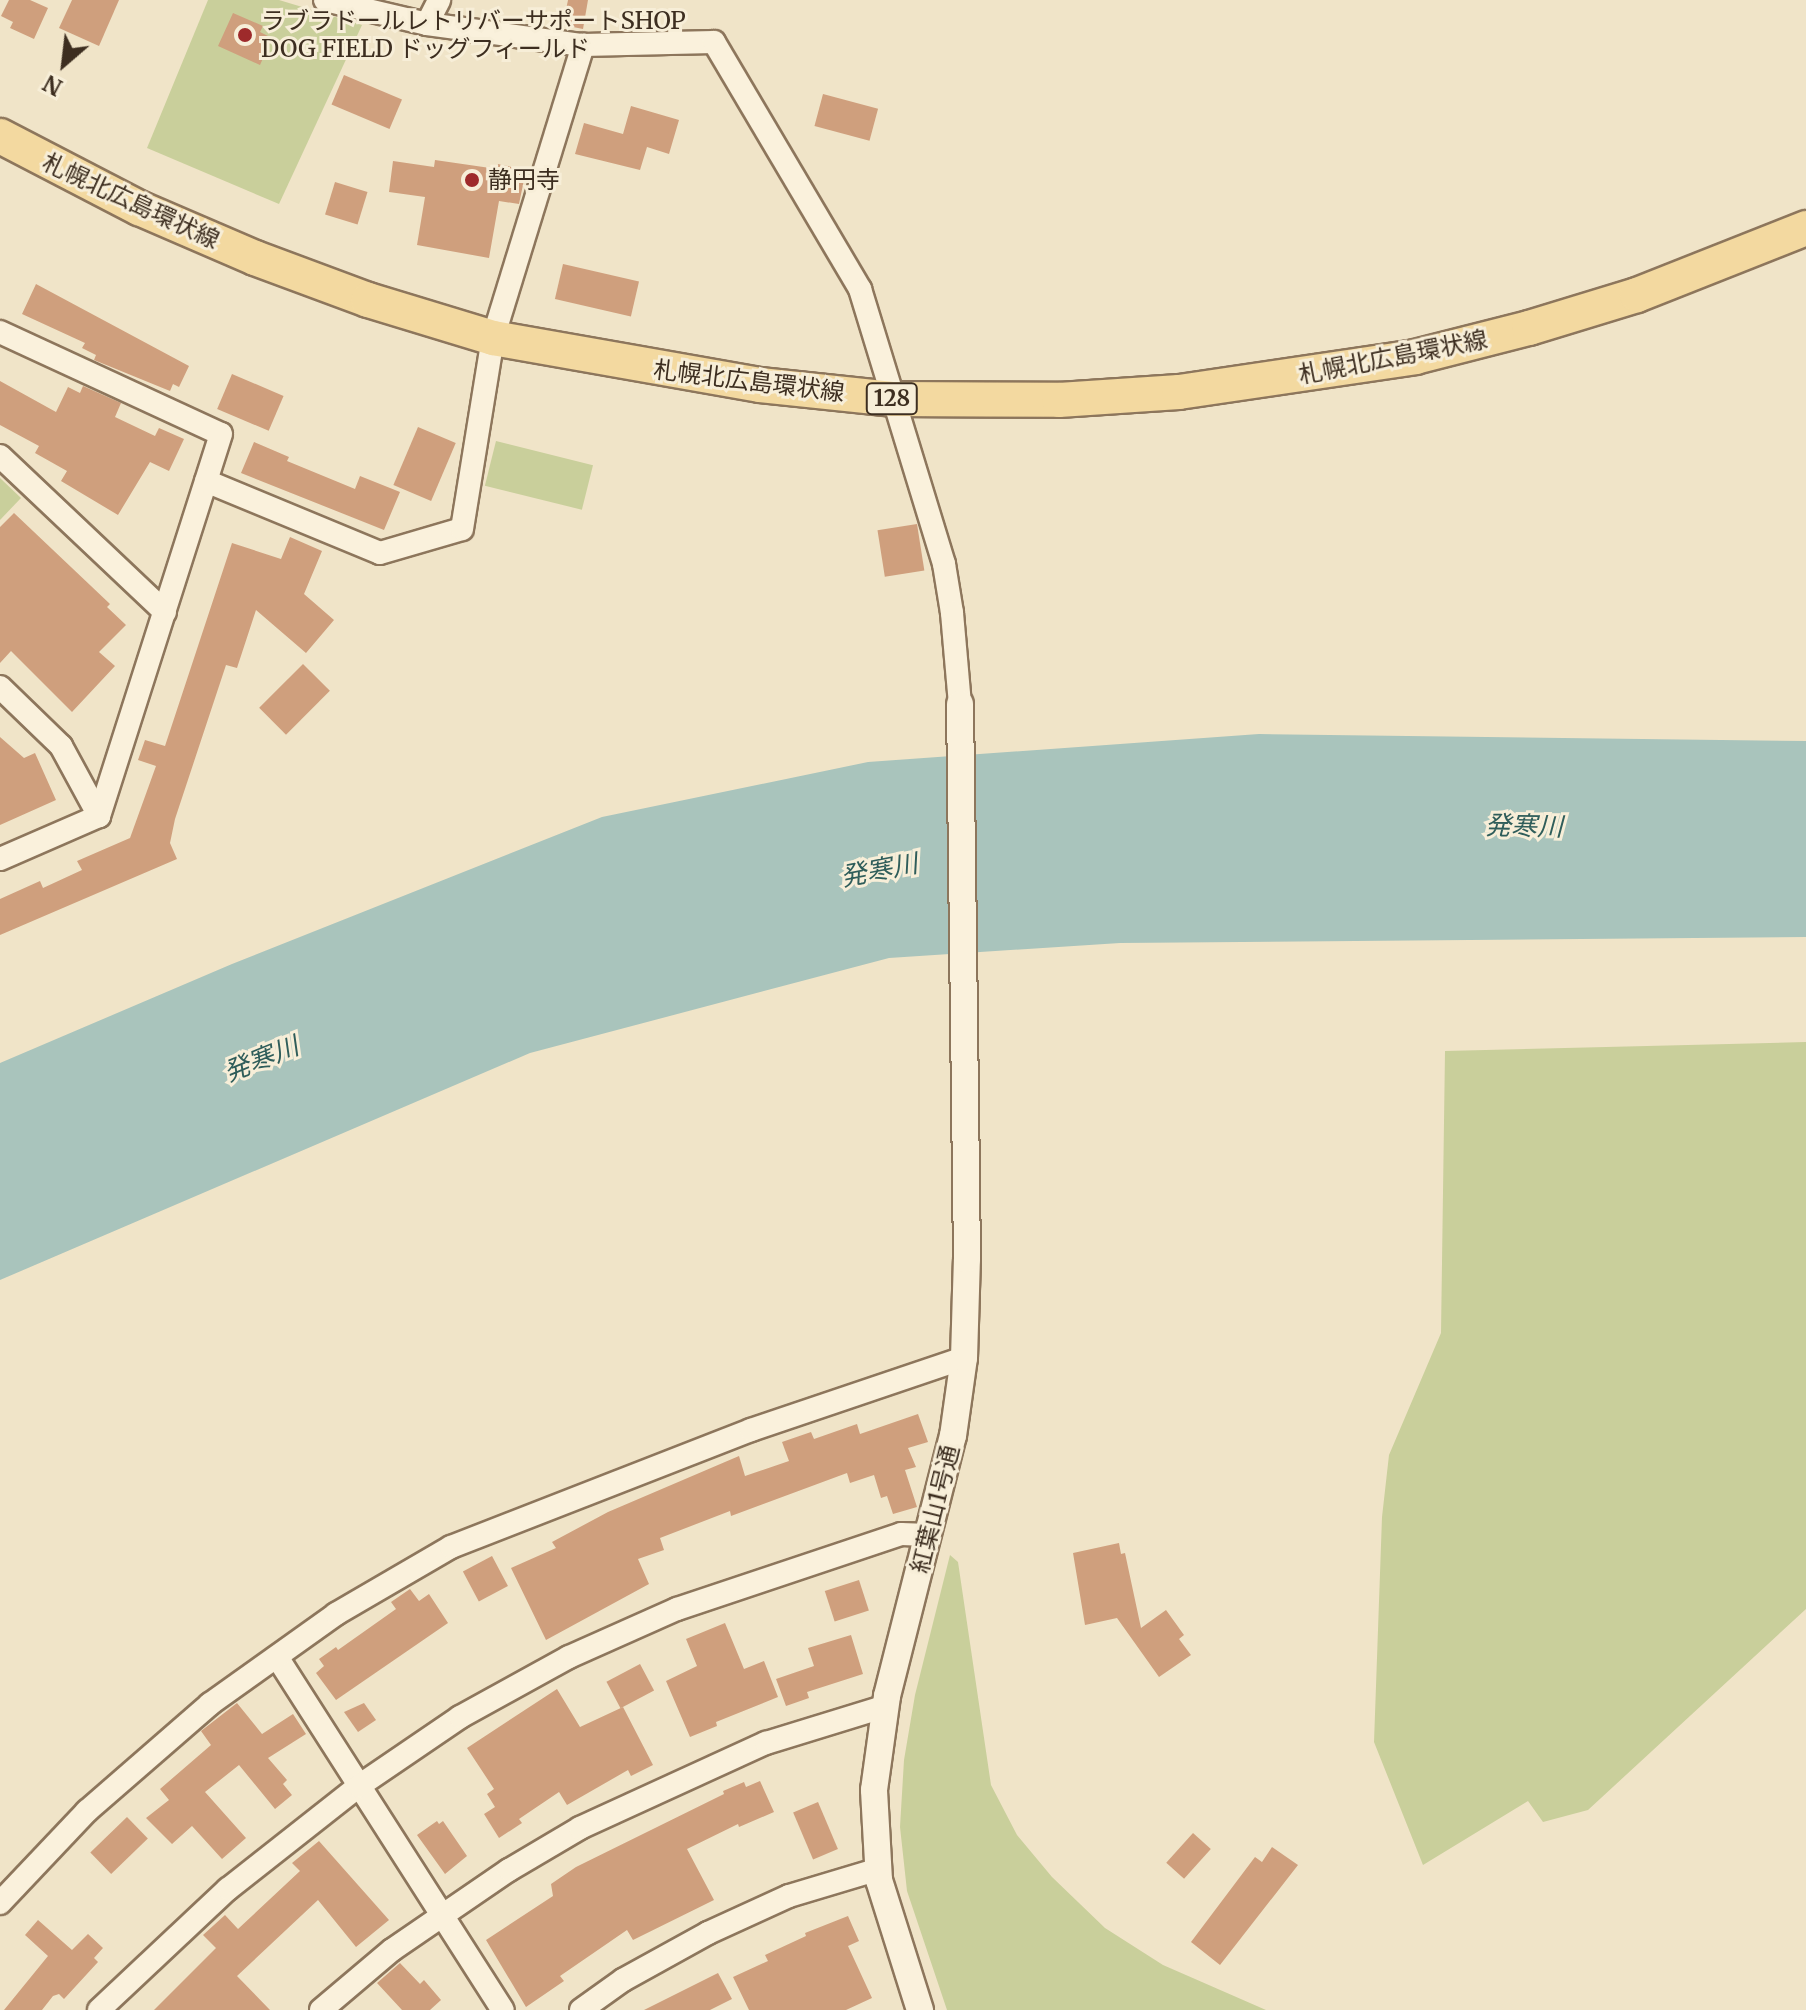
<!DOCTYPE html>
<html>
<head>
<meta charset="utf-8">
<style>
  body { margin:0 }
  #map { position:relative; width:1806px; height:2010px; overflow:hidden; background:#f0e4c8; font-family:Merriweather,"Noto Sans JP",serif }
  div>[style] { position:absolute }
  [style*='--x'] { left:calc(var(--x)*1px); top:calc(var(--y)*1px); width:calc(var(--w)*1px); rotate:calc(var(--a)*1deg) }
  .green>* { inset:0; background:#c9cf9b; transform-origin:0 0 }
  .water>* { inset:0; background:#a9c4bc }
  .building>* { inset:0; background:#cf9f7d; transform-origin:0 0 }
  .roads { filter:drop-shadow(2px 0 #8d765c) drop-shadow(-2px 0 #8d765c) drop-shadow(0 2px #8d765c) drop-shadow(0 -2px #8d765c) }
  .minor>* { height:22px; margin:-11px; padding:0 11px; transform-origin:11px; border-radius:11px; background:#faf1dc }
  .tertiary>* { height:26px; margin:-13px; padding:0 13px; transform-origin:13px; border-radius:13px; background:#faf1dc }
  .primary>* { height:34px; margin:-17px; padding:0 17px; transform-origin:17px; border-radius:17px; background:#f3d9a0 }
  .dots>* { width:22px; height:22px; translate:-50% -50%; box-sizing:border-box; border:4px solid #f7eed8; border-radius:50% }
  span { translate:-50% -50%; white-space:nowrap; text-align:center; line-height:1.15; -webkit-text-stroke:6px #f7eed8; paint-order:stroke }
  .shield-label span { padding:2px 6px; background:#f7eed8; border:2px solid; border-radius:6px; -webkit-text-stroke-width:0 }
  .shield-label { font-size:22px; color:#3d2e20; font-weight:700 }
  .poi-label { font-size:24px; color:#3d2e20 }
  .left { translate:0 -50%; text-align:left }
  .street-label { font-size:24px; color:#3d2e20 }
  .water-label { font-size:26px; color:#2f5d5a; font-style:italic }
  .north { position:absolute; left:24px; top:24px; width:80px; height:80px; -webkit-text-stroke:6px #f7eed8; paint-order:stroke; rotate:208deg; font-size:22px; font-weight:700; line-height:32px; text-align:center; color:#3d2e20 }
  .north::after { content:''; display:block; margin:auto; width:28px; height:36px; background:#3d2e20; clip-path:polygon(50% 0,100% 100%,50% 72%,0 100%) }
</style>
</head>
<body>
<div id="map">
  <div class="green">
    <div style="clip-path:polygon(208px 0,279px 0,362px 25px,279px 204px,147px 148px)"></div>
    <div style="left:496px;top:441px;width:100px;height:46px;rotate:14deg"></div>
    <div style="clip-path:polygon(0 478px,21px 498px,0 520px)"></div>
    <div style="clip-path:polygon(1806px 1042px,1806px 1609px,1588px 1810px,1543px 1822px,1528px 1801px,1423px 1865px,1374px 1742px,1382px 1517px,1389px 1455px,1441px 1333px,1445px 1051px)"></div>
    <div style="clip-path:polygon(950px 1555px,958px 1562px,991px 1785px,1017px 1835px,1052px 1877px,1105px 1928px,1163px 1965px,1266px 2010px,947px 2010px,907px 1891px,900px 1827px,904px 1760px,915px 1695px)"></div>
  </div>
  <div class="water">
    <div style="clip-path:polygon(1259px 734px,1806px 741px,1806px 937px,1120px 943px,889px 958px,530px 1053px,0 1280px,0 1063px,232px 964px,602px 817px,868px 762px)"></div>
  </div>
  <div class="building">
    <div style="clip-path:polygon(9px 0,30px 0,48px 8px,34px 39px,10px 28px,13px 22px,1px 16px)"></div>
    <div style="clip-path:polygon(72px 0,119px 0,99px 46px,59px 28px)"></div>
    <div style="clip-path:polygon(568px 0,588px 0,583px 29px,563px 25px)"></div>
    <div style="clip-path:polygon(233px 13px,263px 26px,260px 32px,272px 38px,260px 65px,218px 46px)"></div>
    <div style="left:344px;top:75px;width:63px;height:32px;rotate:23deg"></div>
    <div style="left:823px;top:94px;width:57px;height:33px;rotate:15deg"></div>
    <div style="clip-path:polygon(631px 106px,679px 120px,669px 154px,647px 147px,640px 170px,575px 154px,584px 123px,623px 134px)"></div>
    <div style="clip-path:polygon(435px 160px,497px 169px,498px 164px,526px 170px,519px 204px,499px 201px,489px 258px,417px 245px,425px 197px,389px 192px,393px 161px,434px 167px)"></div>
    <div style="left:335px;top:182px;width:34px;height:34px;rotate:17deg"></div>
    <div style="left:563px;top:264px;width:78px;height:36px;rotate:13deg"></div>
    <div style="clip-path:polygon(36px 284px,189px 366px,179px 387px,173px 384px,170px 391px,94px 360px,96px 355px,82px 348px,85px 343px,22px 314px)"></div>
    <div style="left:232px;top:374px;width:56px;height:38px;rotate:23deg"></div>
    <div style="clip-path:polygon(0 381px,56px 412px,68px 387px,80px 393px,83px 386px,121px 403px,115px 417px,155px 436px,159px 428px,184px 439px,169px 471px,150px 462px,118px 515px,61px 481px,67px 471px,35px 453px,39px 446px,0 425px)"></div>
    <div style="left:418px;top:427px;width:41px;height:63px;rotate:23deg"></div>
    <div style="clip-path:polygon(254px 442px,289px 457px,287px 461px,355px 489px,360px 476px,400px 492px,384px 530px,241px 473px)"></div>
    <div style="clip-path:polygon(14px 513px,110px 604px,107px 607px,126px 625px,99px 652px,115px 666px,72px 712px,11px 651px,0 663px,0 527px)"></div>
    <div style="left:917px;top:524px;width:47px;height:40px;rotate:81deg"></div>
    <div style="clip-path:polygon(290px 537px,322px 551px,304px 594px,334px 620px,306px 653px,256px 610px,237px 668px,226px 665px,175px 819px,170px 843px,177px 859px,0 935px,0 899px,40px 881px,43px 888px,82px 870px,77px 861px,130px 838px,156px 766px,138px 760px,145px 740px,165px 746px,232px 543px,281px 559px)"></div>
    <div style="left:303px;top:664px;width:38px;height:62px;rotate:45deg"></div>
    <div style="clip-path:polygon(0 737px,24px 758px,35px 753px,56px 800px,0 825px)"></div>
    <div style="clip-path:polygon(918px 1414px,928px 1442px,908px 1448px,916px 1467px,905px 1470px,917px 1507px,893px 1514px,887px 1496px,881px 1498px,874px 1475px,850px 1483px,847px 1473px,731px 1516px,730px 1511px,660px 1538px,664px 1550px,638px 1559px,649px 1584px,546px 1640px,511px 1568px,556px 1548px,552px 1542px,608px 1512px,739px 1456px,745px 1476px,789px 1461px,782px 1442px,811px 1432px,814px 1439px,857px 1424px,860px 1434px)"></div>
    <div style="clip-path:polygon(1119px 1543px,1121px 1554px,1125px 1553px,1141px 1628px,1166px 1610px,1184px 1635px,1179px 1639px,1191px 1655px,1159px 1677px,1117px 1618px,1085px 1625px,1073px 1553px)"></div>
    <div style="left:492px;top:1556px;width:34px;height:33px;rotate:62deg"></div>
    <div style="left:859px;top:1580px;width:32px;height:36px;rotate:72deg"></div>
    <div style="clip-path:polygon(410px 1589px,419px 1601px,429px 1594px,448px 1623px,336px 1700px,316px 1673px,324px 1666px,319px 1659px,336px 1647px,338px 1650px,396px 1609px,391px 1602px)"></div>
    <div style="clip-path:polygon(725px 1623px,744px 1669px,764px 1661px,778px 1697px,716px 1722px,717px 1726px,690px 1737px,666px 1681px,697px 1666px,686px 1639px)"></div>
    <div style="clip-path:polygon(851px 1635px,863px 1674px,807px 1692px,809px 1698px,786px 1706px,776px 1679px,814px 1666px,808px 1648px)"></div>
    <div style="left:640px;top:1664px;width:30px;height:38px;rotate:62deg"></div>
    <div style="clip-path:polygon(557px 1689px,580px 1727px,623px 1707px,653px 1765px,631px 1776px,628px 1770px,567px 1805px,559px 1792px,519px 1819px,522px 1823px,499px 1838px,484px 1814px,495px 1807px,487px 1794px,494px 1789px,467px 1748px)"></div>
    <div style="clip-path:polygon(237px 1703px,262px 1734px,293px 1714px,306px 1734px,268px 1758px,287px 1780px,283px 1784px,292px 1795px,275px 1809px,239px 1765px,205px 1792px,246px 1838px,222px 1859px,192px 1826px,172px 1844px,146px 1818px,169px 1800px,160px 1789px,211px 1745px,201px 1731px)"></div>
    <div style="clip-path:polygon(364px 1703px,376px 1720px,358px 1732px,344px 1712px)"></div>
    <div style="clip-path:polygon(760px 1781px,774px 1812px,739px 1827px,738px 1824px,687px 1849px,714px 1900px,633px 1940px,627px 1930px,560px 1976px,564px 1981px,526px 2007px,486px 1940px,553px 1896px,551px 1884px,576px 1867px,724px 1794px,723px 1791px,744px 1782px,746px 1787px)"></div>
    <div style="left:818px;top:1802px;width:51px;height:27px;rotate:67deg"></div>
    <div style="left:127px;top:1817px;width:30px;height:51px;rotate:46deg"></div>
    <div style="clip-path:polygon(437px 1821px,439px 1824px,443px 1821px,467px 1856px,445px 1874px,417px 1835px)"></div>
    <div style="left:1193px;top:1833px;width:24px;height:40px;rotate:42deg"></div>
    <div style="clip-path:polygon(319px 1841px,389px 1920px,356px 1947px,318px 1900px,237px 1976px,270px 2010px,154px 2010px,216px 1948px,203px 1935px,225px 1915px,238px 1929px,300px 1871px,292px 1863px)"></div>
    <div style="clip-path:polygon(1272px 1847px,1298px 1865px,1220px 1965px,1191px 1942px,1255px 1857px,1262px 1862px)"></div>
    <div style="clip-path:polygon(848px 1916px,859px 1941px,848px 1946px,872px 1998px,846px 2010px,749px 2010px,733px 1977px,768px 1961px,765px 1955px,806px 1936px,805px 1933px)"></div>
    <div style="clip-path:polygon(38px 1920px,72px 1950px,88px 1934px,103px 1948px,94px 1958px,98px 1962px,64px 1999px,59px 1994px,53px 1996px,42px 2010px,4px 2010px,48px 1956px,25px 1935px)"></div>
    <div style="clip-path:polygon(400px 1963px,420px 1984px,424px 1980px,441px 2000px,430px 2010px,402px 2010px,377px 1983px)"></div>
    <div style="clip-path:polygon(718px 1973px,732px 1999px,710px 2010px,644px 2010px)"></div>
  </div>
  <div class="roads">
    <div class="minor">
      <div style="--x:325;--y:0;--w:105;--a:13.2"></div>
      <div style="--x:427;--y:24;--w:157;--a:7.7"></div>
      <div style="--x:583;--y:45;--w:131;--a:-1.3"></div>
      <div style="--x:714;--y:42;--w:287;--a:59.4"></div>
      <div style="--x:860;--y:289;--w:288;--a:73"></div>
      <div style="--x:944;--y:564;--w:50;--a:80.7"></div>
      <div style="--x:952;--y:613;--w:91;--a:85"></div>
      <div style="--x:427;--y:24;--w:27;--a:-63"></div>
      <div style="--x:0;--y:332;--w:243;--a:24.8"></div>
      <div style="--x:221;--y:434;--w:401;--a:107.7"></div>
      <div style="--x:99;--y:816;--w:108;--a:156.5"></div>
      <div style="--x:0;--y:456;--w:227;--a:43.4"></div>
      <div style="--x:206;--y:481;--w:188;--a:22.5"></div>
      <div style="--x:380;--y:553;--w:85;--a:-16.3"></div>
      <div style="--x:462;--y:529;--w:193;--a:-80.8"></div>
      <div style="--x:493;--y:338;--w:307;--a:-72.9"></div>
      <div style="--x:0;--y:687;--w:85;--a:44"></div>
      <div style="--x:61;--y:746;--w:80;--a:61.5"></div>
      <div style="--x:277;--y:1657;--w:419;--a:57.4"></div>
      <div style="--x:0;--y:1903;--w:127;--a:-46.6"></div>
      <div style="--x:87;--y:1811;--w:163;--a:-41"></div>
      <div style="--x:210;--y:1704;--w:155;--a:-35.5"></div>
      <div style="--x:336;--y:1614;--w:133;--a:-30.2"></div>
      <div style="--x:451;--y:1547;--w:322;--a:-21.3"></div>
      <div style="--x:751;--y:1430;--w:225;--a:-18.7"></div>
      <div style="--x:99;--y:2010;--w:177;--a:-43.2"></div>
      <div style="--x:228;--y:1889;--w:167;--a:-38.2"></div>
      <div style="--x:359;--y:1786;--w:122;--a:-34.3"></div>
      <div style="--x:460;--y:1717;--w:124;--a:-28.8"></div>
      <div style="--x:569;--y:1657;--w:118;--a:-24"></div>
      <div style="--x:677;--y:1609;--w:236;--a:-18.5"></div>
      <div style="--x:901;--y:1534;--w:28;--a:2"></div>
      <div style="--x:321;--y:2010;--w:93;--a:-40.2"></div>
      <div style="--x:392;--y:1950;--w:142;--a:-34.4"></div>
      <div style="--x:509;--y:1870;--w:82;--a:-30.6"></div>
      <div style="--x:580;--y:1828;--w:205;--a:-24.6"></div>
      <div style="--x:766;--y:1743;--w:126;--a:-17.1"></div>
      <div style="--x:581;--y:2010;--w:52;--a:-35.5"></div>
      <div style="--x:623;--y:1980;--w:97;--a:-28.9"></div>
      <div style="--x:708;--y:1933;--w:89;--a:-24.6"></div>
      <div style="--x:789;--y:1896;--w:94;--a:-16.7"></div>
    </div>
    <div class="tertiary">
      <div style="--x:920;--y:2010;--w:136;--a:-107.5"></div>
      <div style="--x:879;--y:1880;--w:90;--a:-93.2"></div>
      <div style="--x:874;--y:1790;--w:95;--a:-82.1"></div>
      <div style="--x:887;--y:1696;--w:268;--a:-75.8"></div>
      <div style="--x:953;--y:1436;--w:79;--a:-82"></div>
      <div style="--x:964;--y:1358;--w:99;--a:-88.3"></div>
      <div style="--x:967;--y:1259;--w:555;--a:-90.72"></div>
    </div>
    <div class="primary">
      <div style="--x:0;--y:136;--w:157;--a:27.4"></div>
      <div style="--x:139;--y:208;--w:126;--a:23.3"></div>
      <div style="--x:255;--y:258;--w:121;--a:20.4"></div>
      <div style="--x:368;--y:300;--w:131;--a:16.9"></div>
      <div style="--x:493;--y:338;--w:271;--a:10"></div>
      <div style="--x:760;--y:385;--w:135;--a:6"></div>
      <div style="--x:894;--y:399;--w:165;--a:0.3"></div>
      <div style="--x:1059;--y:400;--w:120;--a:-3.8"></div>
      <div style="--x:1179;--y:392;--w:239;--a:-8.4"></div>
      <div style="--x:1415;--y:357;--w:118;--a:-14.3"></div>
      <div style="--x:1529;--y:328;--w:113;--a:-17"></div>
      <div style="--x:1637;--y:295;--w:182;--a:-21.6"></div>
    </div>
  </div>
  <div class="dots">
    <div style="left:245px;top:35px;background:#9e2a2b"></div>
    <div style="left:472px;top:180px;background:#9e2a2b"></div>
  </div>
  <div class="shield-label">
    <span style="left:892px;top:399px">128</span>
  </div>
  <div class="poi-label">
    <span class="left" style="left:261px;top:35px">ラブラドールレトリバーサポートSHOP<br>DOG FIELD ドッグフィールド</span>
    <span class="left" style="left:488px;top:180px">静円寺</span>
  </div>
  <div class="street-label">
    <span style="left:131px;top:201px;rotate:25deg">札幌北広島環状線</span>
    <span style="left:1393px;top:357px;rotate:-11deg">札幌北広島環状線</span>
    <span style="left:749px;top:381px;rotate:7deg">札幌北広島環状線</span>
    <span style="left:935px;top:1509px;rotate:-76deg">紅葉山1号通</span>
  </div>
  <div class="water-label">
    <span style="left:1524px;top:826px;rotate:1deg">発寒川</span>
    <span style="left:879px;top:870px;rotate:-11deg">発寒川</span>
    <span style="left:261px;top:1059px;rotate:-22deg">発寒川</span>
  </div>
  <div class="north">N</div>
</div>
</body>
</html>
